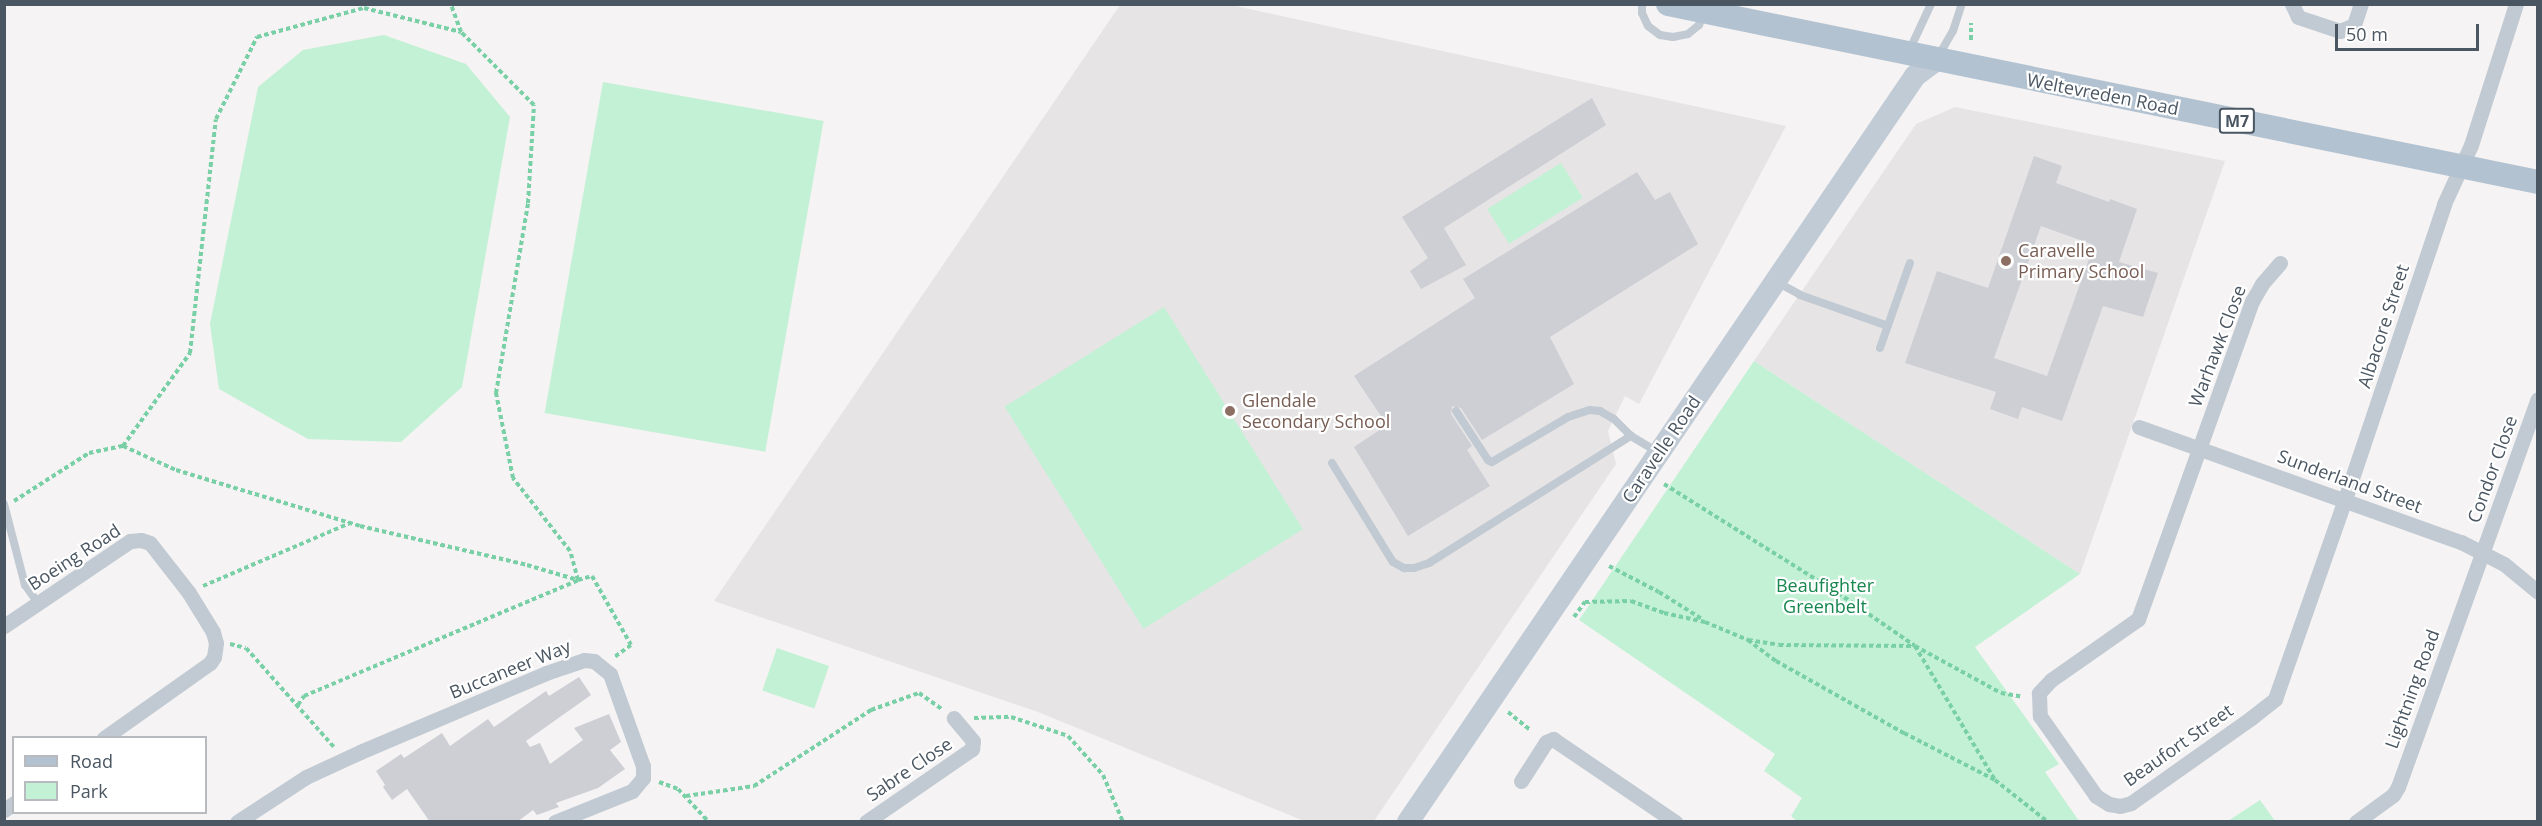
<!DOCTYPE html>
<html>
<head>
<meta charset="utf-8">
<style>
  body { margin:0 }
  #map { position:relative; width:2542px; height:826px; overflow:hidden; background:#f5f3f3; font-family:"Open Sans",sans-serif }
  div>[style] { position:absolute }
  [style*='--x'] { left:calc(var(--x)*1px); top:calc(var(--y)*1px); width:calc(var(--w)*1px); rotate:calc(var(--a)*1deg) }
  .education>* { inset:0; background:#e6e4e5 }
  .green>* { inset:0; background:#c3f1d5; transform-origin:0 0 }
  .building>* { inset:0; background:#cdcfd5 }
  .path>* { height:4px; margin-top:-2px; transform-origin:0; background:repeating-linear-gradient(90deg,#7ad0a6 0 4.5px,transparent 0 7.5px) }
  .lane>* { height:8px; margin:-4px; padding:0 4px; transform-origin:4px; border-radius:4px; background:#c1cad2 }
  .street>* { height:15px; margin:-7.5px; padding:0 7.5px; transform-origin:7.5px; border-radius:7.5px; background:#c1cad2 }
  .secondary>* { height:22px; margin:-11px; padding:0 11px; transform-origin:11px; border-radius:11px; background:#c1cbd6 }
  .primary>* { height:24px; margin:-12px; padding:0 12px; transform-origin:12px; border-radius:12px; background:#b3c2d1 }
  .dots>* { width:16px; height:16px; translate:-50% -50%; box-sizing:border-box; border:3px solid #fff; border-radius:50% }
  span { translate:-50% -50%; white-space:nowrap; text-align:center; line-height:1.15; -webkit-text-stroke:4.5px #fff; paint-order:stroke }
  .shield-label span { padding:2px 4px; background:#fff; border:2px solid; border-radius:4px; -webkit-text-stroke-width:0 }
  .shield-label { font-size:16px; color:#4a5661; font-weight:700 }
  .street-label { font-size:18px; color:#4a5661 }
  .education-label { font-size:18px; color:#785e54 }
  .left { translate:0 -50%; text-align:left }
  .park-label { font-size:18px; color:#17864f }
  .frame { position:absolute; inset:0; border:6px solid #4a5661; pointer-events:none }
  .legend { position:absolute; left:12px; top:736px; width:195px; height:78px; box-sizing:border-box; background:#fff; border:2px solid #b7bbc0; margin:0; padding:8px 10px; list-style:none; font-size:18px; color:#4a5661 }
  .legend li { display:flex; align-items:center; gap:12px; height:30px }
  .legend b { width:30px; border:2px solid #b7bbc0 }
  .scale { position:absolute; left:2335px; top:24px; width:144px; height:27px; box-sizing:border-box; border:3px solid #4a5661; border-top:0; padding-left:8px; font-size:18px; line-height:21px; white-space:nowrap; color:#4a5661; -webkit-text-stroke:4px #fff; paint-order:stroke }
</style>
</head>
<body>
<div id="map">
  <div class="education">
    <div style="clip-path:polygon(1120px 5px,1231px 5px,1786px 126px,1639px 404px,1625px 396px,1608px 431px,1616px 464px,1374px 821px,1304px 821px,1038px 712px,714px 601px)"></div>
    <div style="clip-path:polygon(1955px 107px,2225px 161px,2080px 574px,1754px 361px,1916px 124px)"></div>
  </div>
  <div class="green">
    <div style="clip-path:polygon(384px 35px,466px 64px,510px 117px,462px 387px,401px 442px,308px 439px,219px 389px,210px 324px,258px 87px,303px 50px)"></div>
    <div style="left:603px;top:82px;width:224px;height:336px;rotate:10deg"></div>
    <div style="left:1561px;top:163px;width:41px;height:87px;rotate:58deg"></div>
    <div style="left:1164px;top:307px;width:262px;height:188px;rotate:58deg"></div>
    <div style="clip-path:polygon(1754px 361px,2080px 574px,1975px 647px,2059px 764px,2045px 772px,2079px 821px,1797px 821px,1791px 816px,1802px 798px,1764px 771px,1775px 754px,1579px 620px)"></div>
    <div style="left:777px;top:648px;width:55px;height:45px;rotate:19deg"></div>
    <div style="clip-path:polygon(2260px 800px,2275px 821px,2228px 821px)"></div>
  </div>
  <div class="building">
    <div style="clip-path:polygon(1592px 98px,1606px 125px,1444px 228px,1466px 265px,1421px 289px,1410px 271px,1428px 258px,1402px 217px)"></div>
    <div style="clip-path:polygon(evenodd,2034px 156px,2062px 166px,2056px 183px,2109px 202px,2110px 199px,2137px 209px,2119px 262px,2158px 273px,2143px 317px,2103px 306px,2062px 421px,2022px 407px,2018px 419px,1990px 409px,1996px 392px,1905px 363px,1937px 271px,1988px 288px,2034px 156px,2041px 226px,2094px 245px,2047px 376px,1994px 358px,2041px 226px)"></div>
    <div style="clip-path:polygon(1637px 172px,1655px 200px,1670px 192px,1698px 244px,1550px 337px,1574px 384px,1482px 440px,1461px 408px,1452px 406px,1451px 414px,1472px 446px,1467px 450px,1490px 486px,1408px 536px,1354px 447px,1387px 425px,1354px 376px,1475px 298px,1463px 279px)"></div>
    <div style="clip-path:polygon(579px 677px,591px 695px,526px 741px,530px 747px,540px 743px,550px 764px,583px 740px,574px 728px,609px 714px,621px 742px,610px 750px,625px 769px,598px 788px,556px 803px,559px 807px,537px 815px,533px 810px,517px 822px,430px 822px,407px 789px,392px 800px,383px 787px,385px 785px,376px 771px,401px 754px,404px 758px,442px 733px,450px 746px,488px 719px,494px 727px,546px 691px,549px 696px)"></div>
  </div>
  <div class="path">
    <div style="--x:1971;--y:40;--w:17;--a:-90"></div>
    <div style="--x:123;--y:446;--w:115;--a:-54.2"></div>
    <div style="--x:190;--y:353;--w:235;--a:-83.7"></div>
    <div style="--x:216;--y:119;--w:92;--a:-63.4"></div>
    <div style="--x:257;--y:37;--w:111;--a:-15.2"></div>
    <div style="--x:364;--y:8;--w:100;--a:13.9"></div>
    <div style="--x:1664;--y:484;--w:205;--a:32.1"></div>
    <div style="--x:1838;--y:593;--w:93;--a:34.5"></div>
    <div style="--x:1915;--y:646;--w:98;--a:28.7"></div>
    <div style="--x:2001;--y:693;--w:22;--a:10"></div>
    <div style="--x:14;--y:501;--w:89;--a:-32.6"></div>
    <div style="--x:89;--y:453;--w:35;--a:-12"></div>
    <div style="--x:123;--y:446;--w:58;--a:24.4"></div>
    <div style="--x:176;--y:470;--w:192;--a:16.9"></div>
    <div style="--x:360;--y:526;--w:171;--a:13.1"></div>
    <div style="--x:527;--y:565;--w:53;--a:16.4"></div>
    <div style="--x:578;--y:580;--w:15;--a:-16"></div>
    <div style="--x:592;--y:576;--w:79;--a:60.5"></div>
    <div style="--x:631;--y:645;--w:22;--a:144"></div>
    <div style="--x:1609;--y:566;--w:56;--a:27.5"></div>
    <div style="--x:1659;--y:592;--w:51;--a:32.1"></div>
    <div style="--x:203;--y:586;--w:160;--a:-23.2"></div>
    <div style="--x:1574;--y:617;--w:19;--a:-54"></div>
    <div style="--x:1585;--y:602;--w:46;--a:-1.2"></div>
    <div style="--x:1631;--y:601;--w:35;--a:20"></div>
    <div style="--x:1664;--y:613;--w:42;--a:12.4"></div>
    <div style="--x:1705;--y:622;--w:47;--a:22.7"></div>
    <div style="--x:1748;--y:640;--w:31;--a:9"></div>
    <div style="--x:1779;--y:645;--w:136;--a:0.4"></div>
    <div style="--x:1915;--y:646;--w:156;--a:59.2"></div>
    <div style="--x:1995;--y:780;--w:68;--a:38.4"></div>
    <div style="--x:1748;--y:640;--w:35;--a:37"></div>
    <div style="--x:1776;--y:661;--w:147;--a:29.4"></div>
    <div style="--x:1904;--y:733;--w:102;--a:27.3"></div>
    <div style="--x:230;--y:644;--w:16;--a:14"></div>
    <div style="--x:246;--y:648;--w:132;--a:48.4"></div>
    <div style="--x:298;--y:705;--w:11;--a:-56"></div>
    <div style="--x:304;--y:696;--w:298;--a:-22.9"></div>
    <div style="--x:578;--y:580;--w:30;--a:-105"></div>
    <div style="--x:570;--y:551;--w:93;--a:-128"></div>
    <div style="--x:513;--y:478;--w:87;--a:-101.3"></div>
    <div style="--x:496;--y:393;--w:193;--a:-80.4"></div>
    <div style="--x:528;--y:203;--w:98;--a:-86.5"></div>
    <div style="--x:534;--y:105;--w:103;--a:-135"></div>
    <div style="--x:461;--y:32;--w:30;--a:-110"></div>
    <div style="--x:1508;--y:712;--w:28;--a:39"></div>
    <div style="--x:974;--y:718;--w:37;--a:-2"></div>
    <div style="--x:1011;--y:717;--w:60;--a:18.4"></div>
    <div style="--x:1068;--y:736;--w:52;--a:48.1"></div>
    <div style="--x:1103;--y:775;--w:51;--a:66.9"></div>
    <div style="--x:659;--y:782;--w:20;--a:20"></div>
    <div style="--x:678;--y:789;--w:45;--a:46.8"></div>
    <div style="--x:686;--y:796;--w:69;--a:-8.4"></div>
    <div style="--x:754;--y:786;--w:140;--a:-33"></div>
    <div style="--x:871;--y:710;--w:51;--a:-19.5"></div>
    <div style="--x:919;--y:693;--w:28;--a:35"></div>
  </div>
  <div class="lane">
    <div style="--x:1642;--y:4;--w:9;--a:90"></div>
    <div style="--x:1642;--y:13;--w:14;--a:65"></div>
    <div style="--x:1648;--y:26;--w:15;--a:37"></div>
    <div style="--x:1660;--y:35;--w:13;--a:9"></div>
    <div style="--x:1673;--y:37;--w:15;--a:-11"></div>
    <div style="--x:1688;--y:34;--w:14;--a:-39"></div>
    <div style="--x:1699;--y:25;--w:11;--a:-68"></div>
    <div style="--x:1910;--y:49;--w:50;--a:-65"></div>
    <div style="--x:1939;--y:55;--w:28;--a:-60"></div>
    <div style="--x:1953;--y:31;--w:28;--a:-72"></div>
    <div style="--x:1777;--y:282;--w:26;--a:29"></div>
    <div style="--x:1800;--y:295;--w:93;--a:19.4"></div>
    <div style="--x:1880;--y:348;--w:90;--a:-70.6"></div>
    <div style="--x:1456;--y:411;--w:59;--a:56.9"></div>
    <div style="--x:1488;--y:460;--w:4;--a:27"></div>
    <div style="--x:1492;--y:462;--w:88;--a:-30.6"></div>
    <div style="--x:1568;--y:417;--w:23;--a:-18"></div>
    <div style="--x:1590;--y:410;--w:10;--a:6"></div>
    <div style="--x:1600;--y:411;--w:16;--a:30"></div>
    <div style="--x:1614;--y:419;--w:24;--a:45"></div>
    <div style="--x:1631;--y:436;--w:31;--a:31"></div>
    <div style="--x:1332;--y:463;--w:116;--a:58.4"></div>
    <div style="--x:1393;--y:562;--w:13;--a:29"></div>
    <div style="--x:1404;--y:568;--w:10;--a:0"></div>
    <div style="--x:1414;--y:568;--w:16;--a:-18"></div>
    <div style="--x:1429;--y:563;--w:239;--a:-32.2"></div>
    <div style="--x:4;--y:504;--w:84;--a:75.5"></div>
    <div style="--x:25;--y:585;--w:22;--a:54"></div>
  </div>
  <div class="street">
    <div style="--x:2292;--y:4;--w:14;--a:65"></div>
    <div style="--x:2298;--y:17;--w:44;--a:18.4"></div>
    <div style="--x:2340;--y:31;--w:15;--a:-23"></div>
    <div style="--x:2354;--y:25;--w:22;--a:-72"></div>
    <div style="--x:2280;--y:263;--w:28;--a:131"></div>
    <div style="--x:2262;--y:284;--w:20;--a:120"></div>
    <div style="--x:2252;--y:301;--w:338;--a:109.7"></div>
    <div style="--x:2138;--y:619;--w:106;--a:145"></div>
    <div style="--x:2051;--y:680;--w:18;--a:133"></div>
    <div style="--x:2039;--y:693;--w:23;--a:88"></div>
    <div style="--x:2040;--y:716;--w:98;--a:55"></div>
    <div style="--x:2096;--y:796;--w:15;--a:32"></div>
    <div style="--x:2109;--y:804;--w:11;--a:10"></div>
    <div style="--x:2120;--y:806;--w:11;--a:-15"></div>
    <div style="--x:2131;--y:803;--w:147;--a:-35.3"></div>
    <div style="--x:2251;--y:718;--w:31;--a:-38"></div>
    <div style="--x:2275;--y:699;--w:212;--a:-70.7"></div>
    <div style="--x:2345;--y:499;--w:311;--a:-71.4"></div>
    <div style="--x:2444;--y:204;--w:65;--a:-65.4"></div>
    <div style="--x:2471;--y:145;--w:148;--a:-72.3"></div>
    <div style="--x:2139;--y:427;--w:342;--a:19.7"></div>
    <div style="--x:2461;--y:542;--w:48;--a:27.1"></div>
    <div style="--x:2504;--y:564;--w:44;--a:39.5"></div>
    <div style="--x:4;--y:626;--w:152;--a:-34"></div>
    <div style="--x:130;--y:541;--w:11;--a:-5"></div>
    <div style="--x:141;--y:540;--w:9;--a:18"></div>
    <div style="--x:150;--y:543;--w:63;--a:52"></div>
    <div style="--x:189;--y:593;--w:46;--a:58.4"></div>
    <div style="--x:213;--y:632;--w:11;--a:75"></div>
    <div style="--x:216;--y:643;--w:14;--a:98"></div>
    <div style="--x:214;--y:657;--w:7;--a:124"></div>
    <div style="--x:210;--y:663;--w:130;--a:144.7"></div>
    <div style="--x:1521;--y:781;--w:46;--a:-57.3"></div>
    <div style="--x:1546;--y:742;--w:8;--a:-23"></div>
    <div style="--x:1553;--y:739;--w:148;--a:34.2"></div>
    <div style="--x:4;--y:810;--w:12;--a:-35"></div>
    <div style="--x:237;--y:822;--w:82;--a:-33.1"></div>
    <div style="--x:306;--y:777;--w:60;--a:-24.8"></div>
    <div style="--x:360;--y:752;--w:202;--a:-23"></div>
    <div style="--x:546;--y:673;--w:40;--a:-18.9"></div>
    <div style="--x:584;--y:660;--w:10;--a:6"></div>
    <div style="--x:594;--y:661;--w:21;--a:39"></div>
    <div style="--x:610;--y:674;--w:98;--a:70.3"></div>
    <div style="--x:643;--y:766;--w:12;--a:90"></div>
    <div style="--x:643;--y:778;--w:17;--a:130"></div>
    <div style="--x:632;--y:791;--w:83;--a:158.1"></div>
    <div style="--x:866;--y:822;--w:129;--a:-34.6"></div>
    <div style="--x:972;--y:749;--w:8;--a:-83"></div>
    <div style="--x:973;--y:741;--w:30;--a:-130"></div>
    <div style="--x:2356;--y:822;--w:46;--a:-36.1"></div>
    <div style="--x:2393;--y:795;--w:9;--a:-58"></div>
    <div style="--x:2398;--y:787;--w:412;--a:-70.2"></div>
  </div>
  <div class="secondary">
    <div style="--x:1408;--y:822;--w:902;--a:-55.8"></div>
    <div style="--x:1915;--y:76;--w:26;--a:-37"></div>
  </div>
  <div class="primary">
    <div style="--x:1668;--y:4;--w:888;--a:11.56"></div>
  </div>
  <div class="dots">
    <div style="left:2006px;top:261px;background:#8d6e63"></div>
    <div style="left:1230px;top:411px;background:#8d6e63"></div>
  </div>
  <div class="shield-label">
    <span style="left:2237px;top:121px">M7</span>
  </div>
  <div class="street-label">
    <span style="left:2103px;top:94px;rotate:11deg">Weltevreden Road</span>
    <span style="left:2383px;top:326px;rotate:-72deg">Albacore Street</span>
    <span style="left:2217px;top:346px;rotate:-69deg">Warhawk Close</span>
    <span style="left:1661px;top:449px;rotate:-56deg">Caravelle Road</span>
    <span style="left:2492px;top:469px;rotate:-70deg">Condor Close</span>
    <span style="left:2350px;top:481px;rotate:20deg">Sunderland Street</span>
    <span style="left:74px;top:557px;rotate:-33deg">Boeing Road</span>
    <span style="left:510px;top:669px;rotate:-22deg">Buccaneer Way</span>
    <span style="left:2412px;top:689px;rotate:-70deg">Lightning Road</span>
    <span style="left:2178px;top:745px;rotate:-35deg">Beaufort Street</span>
    <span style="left:909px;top:769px;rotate:-34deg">Sabre Close</span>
  </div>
  <div class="education-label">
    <span class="left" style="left:2018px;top:261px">Caravelle<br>Primary School</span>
    <span class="left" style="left:1242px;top:411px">Glendale<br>Secondary School</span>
  </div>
  <div class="park-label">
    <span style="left:1825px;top:596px">Beaufighter<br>Greenbelt</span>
  </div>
  <div class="frame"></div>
  <ul class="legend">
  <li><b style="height:8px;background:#b3c2d1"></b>Road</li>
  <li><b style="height:16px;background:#c3f1d5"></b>Park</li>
  </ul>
  <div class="scale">50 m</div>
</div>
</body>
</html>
